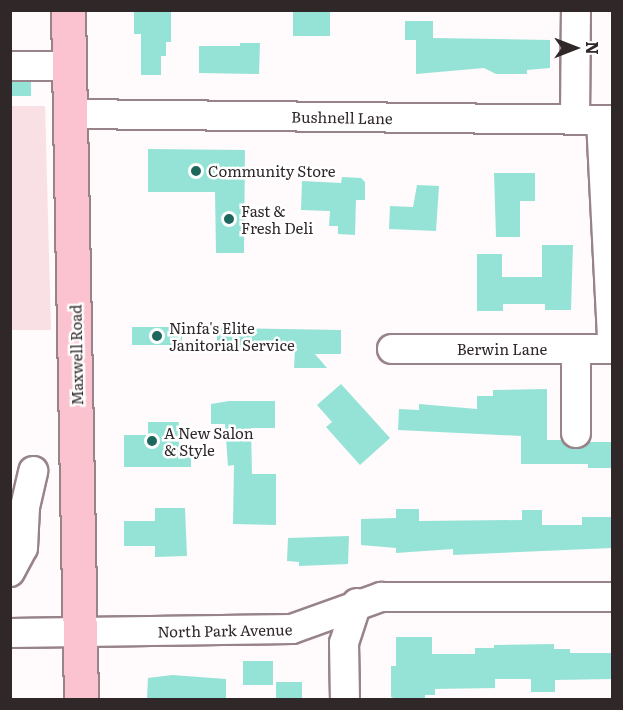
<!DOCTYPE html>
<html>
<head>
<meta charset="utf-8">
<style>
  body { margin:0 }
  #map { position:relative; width:623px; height:710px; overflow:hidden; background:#fffafb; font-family:Literata,serif }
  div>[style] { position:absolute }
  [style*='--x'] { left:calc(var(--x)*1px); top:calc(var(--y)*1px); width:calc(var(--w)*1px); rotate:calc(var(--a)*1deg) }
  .green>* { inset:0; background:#f9e0e4 }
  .building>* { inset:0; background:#95e3d6; transform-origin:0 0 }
  .roads { filter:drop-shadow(2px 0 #988488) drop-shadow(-2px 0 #988488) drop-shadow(0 2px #988488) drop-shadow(0 -2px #988488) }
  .minor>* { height:28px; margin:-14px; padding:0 14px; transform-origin:14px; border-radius:14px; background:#fff }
  .major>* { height:33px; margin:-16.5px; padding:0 16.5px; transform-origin:16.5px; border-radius:16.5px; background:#fbc2cf }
  .dots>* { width:16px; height:16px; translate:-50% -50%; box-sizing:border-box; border:3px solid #fff; border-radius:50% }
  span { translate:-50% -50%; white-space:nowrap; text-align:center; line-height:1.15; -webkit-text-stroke:5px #fff; paint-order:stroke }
  .street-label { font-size:15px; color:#2f2728 }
  .poi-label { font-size:15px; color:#2f2728 }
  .left { translate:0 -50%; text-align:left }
  .frame { position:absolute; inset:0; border:12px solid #2f2728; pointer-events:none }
  .north { position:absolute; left:545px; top:18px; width:60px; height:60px; -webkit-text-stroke:4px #fff; paint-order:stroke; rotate:90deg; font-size:16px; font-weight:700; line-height:24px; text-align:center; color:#2f2728 }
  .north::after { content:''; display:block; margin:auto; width:21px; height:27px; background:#2f2728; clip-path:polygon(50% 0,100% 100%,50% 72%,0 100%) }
</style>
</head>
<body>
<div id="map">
  <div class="green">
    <div style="clip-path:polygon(11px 106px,45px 106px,51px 330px,11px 330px)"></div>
  </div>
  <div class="building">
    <div style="left:293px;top:10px;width:37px;height:26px"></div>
    <div style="clip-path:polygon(134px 11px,171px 12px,171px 42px,166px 42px,166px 56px,161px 56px,161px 75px,141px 75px,141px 34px,134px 34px)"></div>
    <div style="clip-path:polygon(405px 21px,433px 21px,433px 38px,550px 40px,550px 68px,527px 70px,527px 74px,496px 74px,484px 68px,416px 74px,416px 40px,405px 40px)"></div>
    <div style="clip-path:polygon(240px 43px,260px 43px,259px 74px,199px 73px,199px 46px,240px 46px)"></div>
    <div style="left:10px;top:82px;width:21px;height:14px"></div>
    <div style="clip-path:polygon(148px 149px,245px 150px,244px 253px,216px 253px,215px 192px,148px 192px)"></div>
    <div style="clip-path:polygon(494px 173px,535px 173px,535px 201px,520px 201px,520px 237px,496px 237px)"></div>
    <div style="clip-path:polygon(342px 177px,361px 178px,365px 182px,365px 200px,356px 200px,355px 235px,338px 234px,338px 226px,329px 226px,330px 211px,301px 210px,302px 181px,341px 183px)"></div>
    <div style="clip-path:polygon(417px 185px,439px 186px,436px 231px,389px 229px,390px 206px,413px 207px)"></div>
    <div style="clip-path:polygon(542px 245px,573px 245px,571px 310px,545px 310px,545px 304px,503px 304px,503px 311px,477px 311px,477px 254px,502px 254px,502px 277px,542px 277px)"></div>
    <div style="left:132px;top:327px;width:50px;height:18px"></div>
    <div style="clip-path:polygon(217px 328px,341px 330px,341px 354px,315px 354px,327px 368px,294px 368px,295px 348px,217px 347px)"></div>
    <div style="clip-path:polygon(341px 384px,390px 438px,360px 465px,326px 427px,332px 422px,317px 405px)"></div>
    <div style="clip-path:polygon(547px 389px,547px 440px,561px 440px,575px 449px,590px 442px,612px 442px,612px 468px,588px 468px,588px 464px,521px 464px,521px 436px,398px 430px,399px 409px,419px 410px,419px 404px,477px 409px,477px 396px,493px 396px,493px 390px)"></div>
    <div style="clip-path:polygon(229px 401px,275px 401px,275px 428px,251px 428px,252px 474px,276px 474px,276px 525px,233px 524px,234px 465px,228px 466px,225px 424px,211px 424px,211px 404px)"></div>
    <div style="clip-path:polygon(148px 422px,179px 422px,179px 448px,191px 448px,191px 467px,124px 467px,124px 435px,148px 435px)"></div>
    <div style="clip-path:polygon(155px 508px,185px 508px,187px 556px,155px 557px,155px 546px,124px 546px,124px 521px,155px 521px)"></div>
    <div style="clip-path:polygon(396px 509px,419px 509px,419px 521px,522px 520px,522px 510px,542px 510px,542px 525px,582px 525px,582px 517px,612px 517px,612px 548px,453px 555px,453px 549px,396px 553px,396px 548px,361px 545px,361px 519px,396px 518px)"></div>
    <div style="clip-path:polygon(349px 536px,348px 564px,299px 566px,299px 562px,287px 561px,288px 538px)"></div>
    <div style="clip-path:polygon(396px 637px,432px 637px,432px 654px,475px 654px,475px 648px,494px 648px,494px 645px,554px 644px,554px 649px,570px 649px,570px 653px,612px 653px,612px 679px,555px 680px,555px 692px,531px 692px,531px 679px,495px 679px,495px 688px,435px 689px,435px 695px,425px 695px,425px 699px,396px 699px,391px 697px,391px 666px,396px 666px)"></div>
    <div style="left:243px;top:661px;width:30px;height:24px"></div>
    <div style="clip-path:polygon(172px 675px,226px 679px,226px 699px,147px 699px,148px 678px)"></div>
    <div style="left:276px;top:682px;width:26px;height:17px"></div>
  </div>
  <div class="roads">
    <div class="minor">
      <div style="--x:10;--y:66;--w:60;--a:0"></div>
      <div style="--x:72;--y:114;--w:540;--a:0.64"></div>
      <div style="--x:575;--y:120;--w:110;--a:-89.5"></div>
      <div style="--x:601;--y:120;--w:219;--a:87.1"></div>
      <div style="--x:392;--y:349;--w:220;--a:0"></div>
      <div style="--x:576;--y:433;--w:84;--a:-90"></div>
      <div style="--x:10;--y:572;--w:27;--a:-62"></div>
      <div style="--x:23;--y:548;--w:41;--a:-87.2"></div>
      <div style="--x:25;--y:507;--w:37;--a:-77"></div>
      <div style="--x:10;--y:633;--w:282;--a:-0.8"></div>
      <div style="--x:292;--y:629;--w:95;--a:-19.8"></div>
      <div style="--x:381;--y:597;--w:231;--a:0"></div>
      <div style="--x:345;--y:700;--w:57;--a:-91"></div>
      <div style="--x:344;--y:643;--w:42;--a:-72"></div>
    </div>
    <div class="major">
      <div style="--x:68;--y:10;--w:690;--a:88.92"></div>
    </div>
  </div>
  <div class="dots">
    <div style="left:196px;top:171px;background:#1e675d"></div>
    <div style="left:229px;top:219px;background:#1e675d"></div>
    <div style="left:157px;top:336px;background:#1e675d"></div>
    <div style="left:152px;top:441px;background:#1e675d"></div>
  </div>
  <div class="street-label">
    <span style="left:342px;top:117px;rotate:1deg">Bushnell Lane</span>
    <span style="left:502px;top:349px">Berwin Lane</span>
    <span style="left:76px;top:355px;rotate:-91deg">Maxwell Road</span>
    <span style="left:225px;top:630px;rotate:-1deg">North Park Avenue</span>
  </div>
  <div class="poi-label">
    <span class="left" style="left:208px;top:171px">Community Store</span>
    <span class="left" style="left:241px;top:219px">Fast &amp;<br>Fresh Deli</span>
    <span class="left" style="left:169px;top:336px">Ninfa's Elite<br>Janitorial Service</span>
    <span class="left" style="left:164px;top:441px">A New Salon<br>&amp; Style</span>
  </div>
  <div class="frame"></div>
  <div class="north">N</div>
</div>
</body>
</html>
